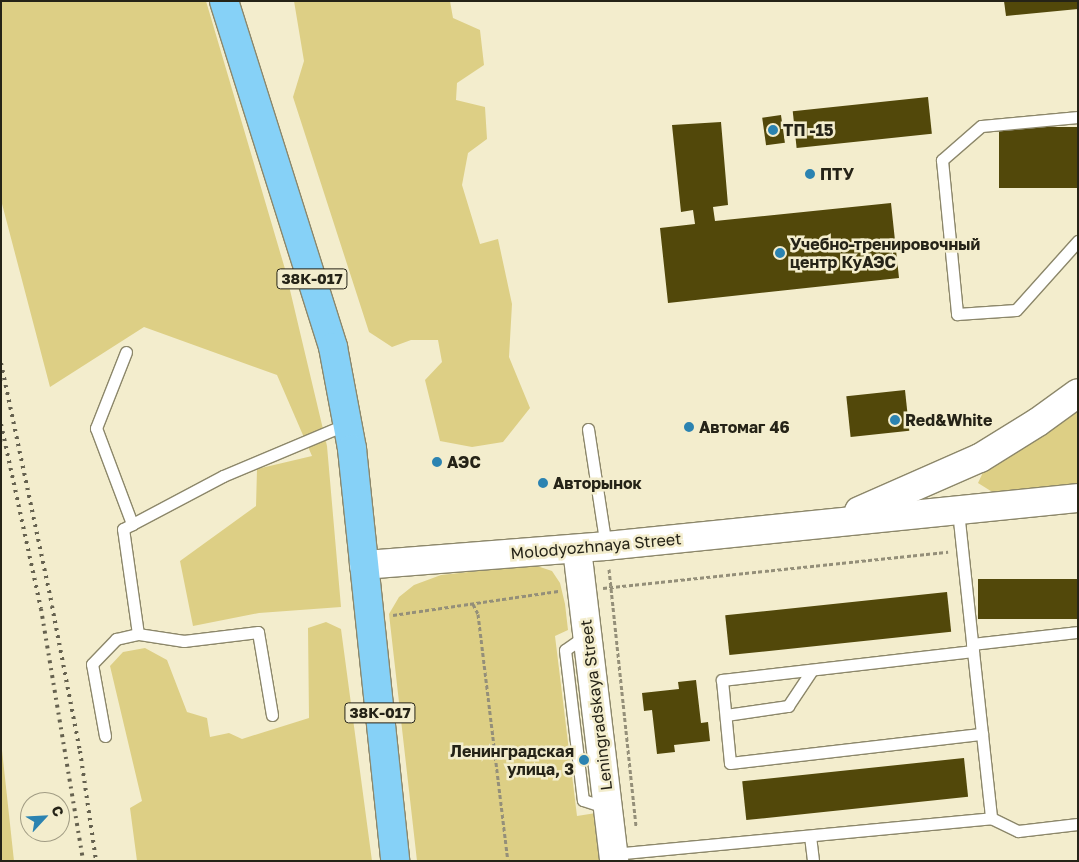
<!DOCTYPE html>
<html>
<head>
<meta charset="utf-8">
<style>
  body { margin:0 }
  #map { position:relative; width:1079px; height:862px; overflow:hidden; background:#f3edcd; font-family:"Golos Text",sans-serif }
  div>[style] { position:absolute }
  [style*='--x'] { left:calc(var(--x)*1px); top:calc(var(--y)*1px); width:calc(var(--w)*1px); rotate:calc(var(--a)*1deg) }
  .green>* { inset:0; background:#ddcf85 }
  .building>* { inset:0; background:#52480a; transform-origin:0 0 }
  .path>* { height:3px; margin-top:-1.5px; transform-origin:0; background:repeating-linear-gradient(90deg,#948f79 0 4px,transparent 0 6.5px) }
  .roads { filter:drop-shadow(1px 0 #8c876a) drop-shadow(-1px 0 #8c876a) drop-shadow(0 1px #8c876a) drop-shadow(0 -1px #8c876a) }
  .lane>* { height:11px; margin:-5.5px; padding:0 5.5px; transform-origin:5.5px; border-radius:5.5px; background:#fff }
  .secondary>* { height:28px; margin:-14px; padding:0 14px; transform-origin:14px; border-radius:14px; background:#fff }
  .primary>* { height:28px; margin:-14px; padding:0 14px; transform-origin:14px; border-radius:14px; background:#86d1f7 }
  .rail>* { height:4px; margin-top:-2px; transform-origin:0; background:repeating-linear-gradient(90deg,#65614f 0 2.5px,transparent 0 7.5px) }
  .dots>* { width:14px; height:14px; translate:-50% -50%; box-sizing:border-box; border:2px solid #f3edcd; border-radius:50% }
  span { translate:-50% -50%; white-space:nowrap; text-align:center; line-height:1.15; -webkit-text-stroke:5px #f3edcd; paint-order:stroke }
  .shield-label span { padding:1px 4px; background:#f3edcd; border:1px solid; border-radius:4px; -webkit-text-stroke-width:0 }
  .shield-label { font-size:15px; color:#252317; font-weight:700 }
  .poi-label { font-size:16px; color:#252317; font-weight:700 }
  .left { translate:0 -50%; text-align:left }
  .right { translate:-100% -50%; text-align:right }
  .street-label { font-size:16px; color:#252317 }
  .frame { position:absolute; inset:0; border:2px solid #252317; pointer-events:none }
  .north { position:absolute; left:20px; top:792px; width:50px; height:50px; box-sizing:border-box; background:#f3edcd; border:1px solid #a19c84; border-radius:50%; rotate:65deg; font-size:14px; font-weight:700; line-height:20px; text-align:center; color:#252317 }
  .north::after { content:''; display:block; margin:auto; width:18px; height:22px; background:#2b83b1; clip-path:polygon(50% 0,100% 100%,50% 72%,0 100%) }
</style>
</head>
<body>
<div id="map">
  <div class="green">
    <div style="clip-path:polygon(1px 1px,206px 1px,285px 269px,327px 446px,341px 607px,259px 613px,193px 626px,180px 561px,256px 506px,257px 469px,312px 456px,277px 375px,144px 327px,50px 387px,1px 200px)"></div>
    <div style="clip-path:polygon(294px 1px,450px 1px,453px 18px,480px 30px,484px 65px,457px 83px,456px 100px,485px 107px,487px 139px,468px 153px,462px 185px,480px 244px,498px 239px,512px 304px,509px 357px,530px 408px,503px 442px,472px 447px,440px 441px,425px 380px,442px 362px,438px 340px,411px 340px,392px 347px,369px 332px,293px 97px,304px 61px)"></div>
    <div style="clip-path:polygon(1078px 409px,1078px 485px,994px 493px,978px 483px,985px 468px,1022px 447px)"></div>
    <div style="clip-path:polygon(534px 565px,552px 571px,560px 583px,565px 604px,568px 630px,555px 636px,577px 816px,596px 813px,601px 861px,417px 861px,389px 614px,399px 597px,414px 585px,441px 575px)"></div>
    <div style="clip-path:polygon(326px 622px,341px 629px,372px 861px,137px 861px,130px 808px,142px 801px,110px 666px,123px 652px,145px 648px,167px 660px,187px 712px,207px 718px,210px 737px,229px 733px,242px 739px,309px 718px,308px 628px)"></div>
    <div style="clip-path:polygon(1px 741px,14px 861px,1px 861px)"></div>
  </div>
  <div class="building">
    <div style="clip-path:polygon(1004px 1px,1078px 1px,1078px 9px,1006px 16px)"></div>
    <div style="left:928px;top:97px;width:37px;height:136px;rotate:84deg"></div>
    <div style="left:781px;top:115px;width:28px;height:19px;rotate:82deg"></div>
    <div style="clip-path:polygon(721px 122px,728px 205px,713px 207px,715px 221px,891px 203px,899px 278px,668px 303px,660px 228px,695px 224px,693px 210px,681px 212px,672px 125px)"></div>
    <div style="left:1078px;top:127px;width:61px;height:79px;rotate:90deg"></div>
    <div style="left:905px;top:390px;width:41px;height:59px;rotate:84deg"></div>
    <div style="left:1078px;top:579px;width:40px;height:100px;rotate:90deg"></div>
    <div style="left:947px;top:592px;width:40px;height:223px;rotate:84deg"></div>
    <div style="clip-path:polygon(696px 680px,701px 723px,708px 722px,710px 741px,674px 745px,675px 752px,657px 754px,652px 710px,644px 711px,642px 693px,679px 689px,678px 682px)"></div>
    <div style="left:964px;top:758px;width:39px;height:223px;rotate:84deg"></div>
  </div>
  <div class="path">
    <div style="--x:609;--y:569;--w:258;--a:84"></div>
    <div style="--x:603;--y:588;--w:347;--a:-6"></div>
    <div style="--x:473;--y:604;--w:11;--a:63"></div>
    <div style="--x:478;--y:614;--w:249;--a:83.1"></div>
    <div style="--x:393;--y:615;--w:167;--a:-8.3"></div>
  </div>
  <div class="roads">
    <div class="lane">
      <div style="--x:1078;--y:117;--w:97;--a:174.7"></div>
      <div style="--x:981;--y:126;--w:52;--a:138.9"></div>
      <div style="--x:942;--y:160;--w:155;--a:84.4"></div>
      <div style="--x:957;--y:314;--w:59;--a:-3.9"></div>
      <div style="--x:1016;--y:310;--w:93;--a:-48.1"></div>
      <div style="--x:126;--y:352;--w:82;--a:111.5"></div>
      <div style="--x:96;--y:428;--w:103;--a:69.4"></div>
      <div style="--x:588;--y:429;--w:118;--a:81.3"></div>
      <div style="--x:958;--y:511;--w:141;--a:83.9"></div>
      <div style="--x:973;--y:651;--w:253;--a:173.4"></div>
      <div style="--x:722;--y:680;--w:83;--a:84.5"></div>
      <div style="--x:730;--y:763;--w:254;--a:-6.6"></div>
      <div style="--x:585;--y:636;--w:24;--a:145"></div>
      <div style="--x:565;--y:650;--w:151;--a:83.2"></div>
      <div style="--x:583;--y:800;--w:26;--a:18"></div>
      <div style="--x:972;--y:644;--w:107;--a:-6.5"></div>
      <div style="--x:973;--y:651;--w:168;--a:83.8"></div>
      <div style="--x:272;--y:715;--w:84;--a:-99.6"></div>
      <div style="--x:258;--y:632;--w:75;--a:173.1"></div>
      <div style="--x:184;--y:641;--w:47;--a:-171.3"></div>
      <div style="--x:138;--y:634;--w:106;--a:-98.1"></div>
      <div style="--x:123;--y:529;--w:113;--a:-27.9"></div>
      <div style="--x:223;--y:476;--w:134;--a:-22.8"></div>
      <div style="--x:726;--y:715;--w:63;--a:-8.3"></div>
      <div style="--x:788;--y:706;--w:43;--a:-56.3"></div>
      <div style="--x:105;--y:736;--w:73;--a:-100.2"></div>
      <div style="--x:92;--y:664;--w:35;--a:-46"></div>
      <div style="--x:116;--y:639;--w:23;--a:-13"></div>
      <div style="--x:810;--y:836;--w:25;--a:83"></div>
      <div style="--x:613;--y:854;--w:380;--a:-5.4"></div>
      <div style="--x:991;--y:818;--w:30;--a:26"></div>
      <div style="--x:1018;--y:831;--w:60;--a:-6.7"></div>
    </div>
    <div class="secondary">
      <div style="--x:859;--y:511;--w:132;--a:-23.7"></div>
      <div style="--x:980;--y:458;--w:68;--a:-31.8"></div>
      <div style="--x:1038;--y:422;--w:49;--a:-35.9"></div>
      <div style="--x:577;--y:549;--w:314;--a:83.2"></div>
      <div style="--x:364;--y:565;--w:243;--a:-4.5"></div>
      <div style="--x:606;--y:546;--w:474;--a:-5.8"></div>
    </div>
    <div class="primary">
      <div style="--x:224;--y:1;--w:363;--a:72.5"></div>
      <div style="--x:333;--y:347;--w:104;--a:79.4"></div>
      <div style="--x:352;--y:449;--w:414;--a:84"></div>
    </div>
  </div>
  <div class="rail">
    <div style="--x:1;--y:363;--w:248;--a:78.1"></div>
    <div style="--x:52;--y:606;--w:148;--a:79.1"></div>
    <div style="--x:80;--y:751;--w:111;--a:81.7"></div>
    <div style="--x:1;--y:424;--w:189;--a:77.8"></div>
    <div style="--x:41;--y:609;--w:255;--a:80.5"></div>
  </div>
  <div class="dots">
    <div style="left:773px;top:130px;background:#2b83b1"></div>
    <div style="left:810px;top:174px;background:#2b83b1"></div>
    <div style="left:780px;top:253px;background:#2b83b1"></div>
    <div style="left:895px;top:420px;background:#2b83b1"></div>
    <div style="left:689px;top:427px;background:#2b83b1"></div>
    <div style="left:437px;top:462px;background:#2b83b1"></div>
    <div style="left:543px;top:483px;background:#2b83b1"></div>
    <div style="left:584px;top:760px;background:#2b83b1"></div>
  </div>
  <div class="shield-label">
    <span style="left:312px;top:279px">38К-017</span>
    <span style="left:380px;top:713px">38К-017</span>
  </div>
  <div class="poi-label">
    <span class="left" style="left:783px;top:130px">ТП -15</span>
    <span class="left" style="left:820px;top:174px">ПТУ</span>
    <span class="left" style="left:790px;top:253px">Учебно-тренировочный<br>центр КуАЭС</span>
    <span class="left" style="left:905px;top:420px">Red&amp;White</span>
    <span class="left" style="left:699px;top:427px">Автомаг 46</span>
    <span class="left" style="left:447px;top:462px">АЭС</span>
    <span class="left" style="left:553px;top:483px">Авторынок</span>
    <span class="right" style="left:574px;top:760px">Ленинградская<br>улица, 3</span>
  </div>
  <div class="street-label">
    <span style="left:596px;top:546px;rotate:-5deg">Molodyozhnaya Street</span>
    <span style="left:596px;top:705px;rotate:-97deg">Leningradskaya Street</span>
  </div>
  <div class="frame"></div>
  <div class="north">С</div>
</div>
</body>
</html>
